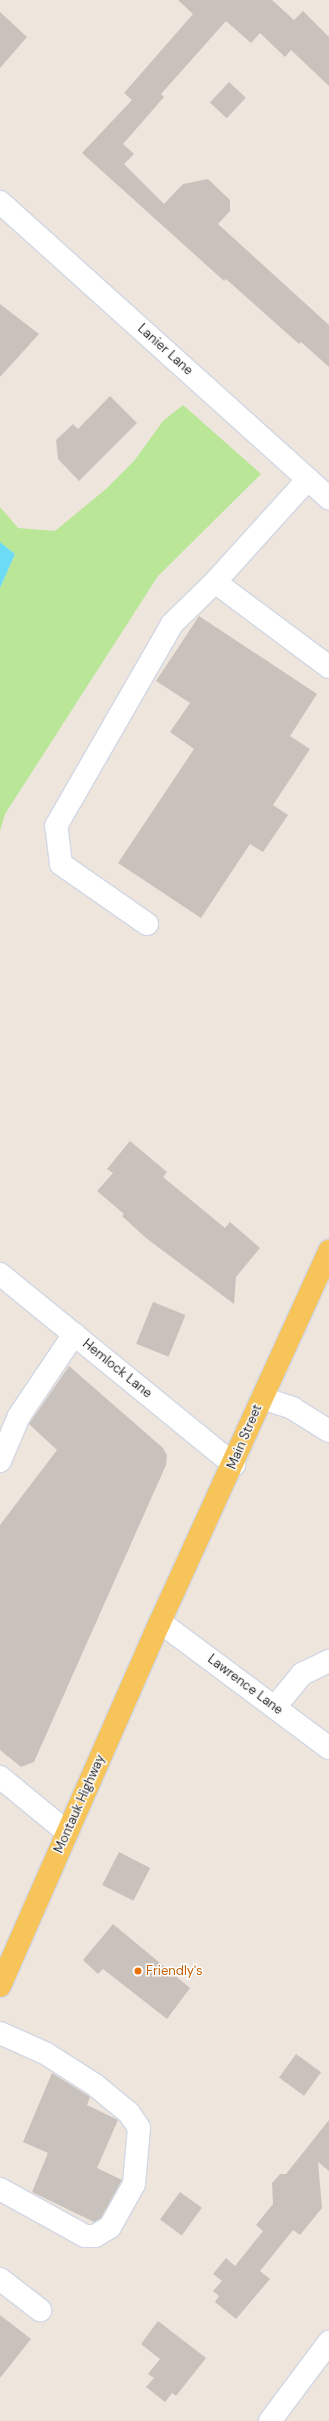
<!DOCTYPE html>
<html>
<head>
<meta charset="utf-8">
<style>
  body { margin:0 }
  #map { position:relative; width:329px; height:2421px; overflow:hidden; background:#eee5dd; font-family:"DM Sans",sans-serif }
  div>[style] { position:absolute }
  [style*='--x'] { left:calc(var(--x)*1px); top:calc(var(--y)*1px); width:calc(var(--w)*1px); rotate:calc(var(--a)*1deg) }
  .green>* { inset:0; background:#b9e697 }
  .water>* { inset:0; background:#6bdcf4 }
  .building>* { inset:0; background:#c9c2bc; transform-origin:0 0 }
  .roads { filter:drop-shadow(1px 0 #d2d7e4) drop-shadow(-1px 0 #d2d7e4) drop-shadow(0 1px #d2d7e4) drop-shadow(0 -1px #d2d7e4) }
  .minor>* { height:22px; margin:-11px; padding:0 11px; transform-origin:11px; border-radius:11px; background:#fff }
  .major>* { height:22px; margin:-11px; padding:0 11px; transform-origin:11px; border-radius:11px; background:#f7c459 }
  .dots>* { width:11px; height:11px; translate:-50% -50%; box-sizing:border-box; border:2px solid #fff; border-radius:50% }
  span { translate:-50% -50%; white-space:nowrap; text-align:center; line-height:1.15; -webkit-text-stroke:3px #fff; paint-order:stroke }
  .street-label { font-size:13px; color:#2b2b2b }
  .food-label { font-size:13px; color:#c56008 }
  .left { translate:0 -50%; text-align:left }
</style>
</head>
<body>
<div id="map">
  <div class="green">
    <div style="clip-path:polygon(183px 405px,261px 474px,158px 576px,5px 814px,0 831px,0 588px,15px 554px,0 542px,0 507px,18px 528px,55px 531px,106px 489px,134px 461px,163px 421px)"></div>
  </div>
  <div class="water">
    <div style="clip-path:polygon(0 542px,15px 554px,0 588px)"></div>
  </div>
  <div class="building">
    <div style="clip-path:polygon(178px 0,272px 0,294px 20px,303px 11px,329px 37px,329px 86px,291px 50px,285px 57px,260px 33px,251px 43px,226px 21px,161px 94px,164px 97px,123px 144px,134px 154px,124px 164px,164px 204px,183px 184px,208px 179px,230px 200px,230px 211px,218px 224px,329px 325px,329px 367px,301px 342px,299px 344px,226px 279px,224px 281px,82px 153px,132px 100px,124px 93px,193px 14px)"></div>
    <div style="clip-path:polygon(0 12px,27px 37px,0 68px)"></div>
    <div style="left:229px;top:82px;width:23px;height:28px;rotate:43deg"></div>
    <div style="clip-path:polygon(0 304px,39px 334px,0 377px)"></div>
    <div style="clip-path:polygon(110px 396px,137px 423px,79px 481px,58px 459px,56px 440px,73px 424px,78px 429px)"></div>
    <div style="clip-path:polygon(199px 616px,317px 694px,290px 736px,310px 749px,273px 805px,288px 815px,263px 852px,250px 844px,201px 918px,118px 863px,194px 749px,170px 732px,190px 703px,156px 681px)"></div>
    <div style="clip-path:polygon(130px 1141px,167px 1172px,163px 1177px,225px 1228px,230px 1222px,260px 1248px,236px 1277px,234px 1304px,146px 1238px,122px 1216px,124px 1214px,97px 1191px,113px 1173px,107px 1169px)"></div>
    <div style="left:153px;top:1302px;width:35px;height:45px;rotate:22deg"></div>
    <div style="clip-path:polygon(69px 1366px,163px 1448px,167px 1455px,166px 1465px,34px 1762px,21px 1767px,0 1750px,0 1525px,57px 1450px,29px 1424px)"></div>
    <div style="left:119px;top:1852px;width:35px;height:37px;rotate:27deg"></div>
    <div style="clip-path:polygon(113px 1924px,190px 1988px,167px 2019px,103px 1969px,98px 1974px,83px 1960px)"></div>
    <div style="left:296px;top:2054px;width:31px;height:29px;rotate:36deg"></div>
    <div style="clip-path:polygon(52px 2073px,90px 2097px,87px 2105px,118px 2120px,97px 2168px,122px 2180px,101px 2218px,94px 2222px,32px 2192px,48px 2153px,23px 2142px)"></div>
    <div style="clip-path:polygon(329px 2120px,329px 2171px,318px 2162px,322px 2208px,300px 2235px,293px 2230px,260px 2271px,270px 2279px,236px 2319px,215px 2302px,219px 2296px,213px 2291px,222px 2281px,213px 2274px,226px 2258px,235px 2266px,263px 2231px,256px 2225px,273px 2204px,272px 2183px,280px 2174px,286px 2174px)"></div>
    <div style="left:180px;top:2192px;width:27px;height:34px;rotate:36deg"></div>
    <div style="clip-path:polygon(0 2315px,31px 2339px,0 2378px)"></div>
    <div style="clip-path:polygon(158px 2321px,206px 2358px,176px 2396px,172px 2393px,165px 2402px,146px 2387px,154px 2378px,148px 2374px,160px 2359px,141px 2344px)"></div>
  </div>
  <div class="roads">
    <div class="minor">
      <div style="--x:0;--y:202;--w:443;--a:42"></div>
      <div style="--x:308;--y:479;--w:139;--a:132.1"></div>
      <div style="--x:215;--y:582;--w:142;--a:36.7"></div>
      <div style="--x:147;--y:924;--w:105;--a:-145.1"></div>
      <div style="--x:61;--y:864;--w:38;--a:-97"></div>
      <div style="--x:56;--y:826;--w:233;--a:-60.1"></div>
      <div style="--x:172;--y:624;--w:60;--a:-44.3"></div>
      <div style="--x:0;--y:1274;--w:302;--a:39.2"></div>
      <div style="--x:262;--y:1398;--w:32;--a:18"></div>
      <div style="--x:292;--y:1408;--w:44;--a:31.9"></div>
      <div style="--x:0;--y:1461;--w:49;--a:-67.1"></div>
      <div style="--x:19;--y:1416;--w:99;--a:-56.1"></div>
      <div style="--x:160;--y:1622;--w:211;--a:36.7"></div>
      <div style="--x:275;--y:1707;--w:43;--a:-50.7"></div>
      <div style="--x:302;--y:1674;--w:30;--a:-26"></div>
      <div style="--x:0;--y:1777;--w:87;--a:39.4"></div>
      <div style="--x:0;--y:2033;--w:49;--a:24"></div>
      <div style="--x:45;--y:2053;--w:59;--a:32.6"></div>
      <div style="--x:95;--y:2085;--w:44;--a:39.5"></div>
      <div style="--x:129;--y:2113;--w:18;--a:56"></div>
      <div style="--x:139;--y:2128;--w:56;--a:95.1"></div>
      <div style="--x:134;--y:2184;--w:49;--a:119.2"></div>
      <div style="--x:110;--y:2227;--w:17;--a:149"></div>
      <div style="--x:95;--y:2236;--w:10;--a:180"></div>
      <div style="--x:85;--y:2236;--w:97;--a:-151.1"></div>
      <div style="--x:0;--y:2279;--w:51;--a:37.8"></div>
      <div style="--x:270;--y:2421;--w:99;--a:-53.2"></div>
    </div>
    <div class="major">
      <div style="--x:0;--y:1986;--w:398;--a:-66.3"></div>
      <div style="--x:160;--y:1622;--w:408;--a:-65.5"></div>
    </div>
  </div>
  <div class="dots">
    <div style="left:138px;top:1971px;background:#e8710a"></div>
  </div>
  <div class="street-label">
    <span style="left:165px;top:350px;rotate:42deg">Lanier Lane</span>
    <span style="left:117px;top:1369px;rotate:39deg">Hemlock Lane</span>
    <span style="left:245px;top:1437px;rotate:-67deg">Main Street</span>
    <span style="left:245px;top:1685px;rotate:37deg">Lawrence Lane</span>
    <span style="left:80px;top:1804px;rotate:-66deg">Montauk Highway</span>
  </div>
  <div class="food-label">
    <span class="left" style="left:146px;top:1971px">Friendly's</span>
  </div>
</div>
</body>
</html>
